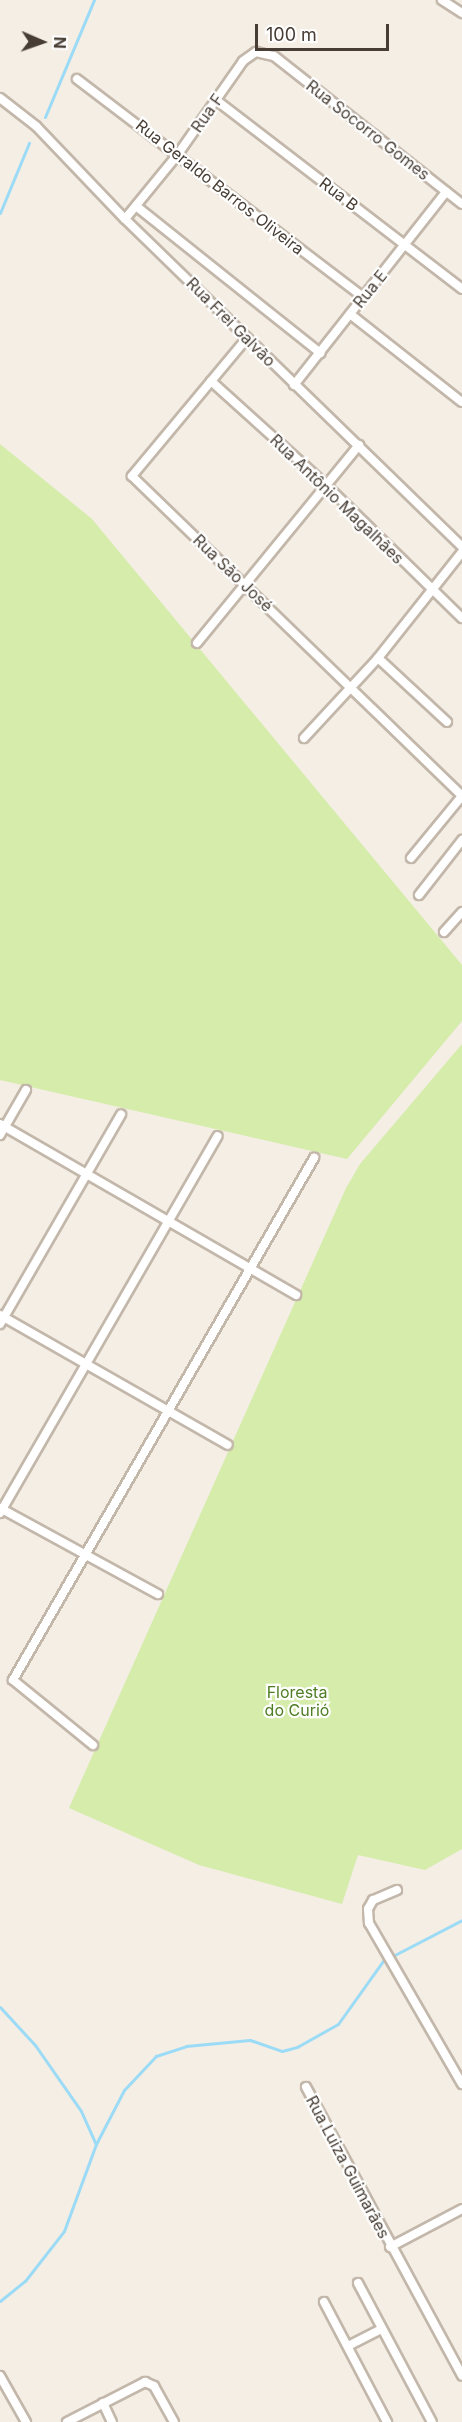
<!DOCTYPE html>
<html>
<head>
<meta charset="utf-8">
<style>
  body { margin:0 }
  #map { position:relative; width:462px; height:2422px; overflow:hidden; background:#f4eee5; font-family:Inter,sans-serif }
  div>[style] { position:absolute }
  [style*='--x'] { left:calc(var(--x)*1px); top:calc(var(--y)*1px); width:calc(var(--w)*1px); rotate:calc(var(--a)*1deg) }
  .green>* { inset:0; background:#d5ecaa }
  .stream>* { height:3px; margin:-1.5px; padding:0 1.5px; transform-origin:1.5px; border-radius:1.5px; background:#9cdbf6 }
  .roads { filter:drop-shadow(2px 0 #c3b7aa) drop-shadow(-2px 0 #c3b7aa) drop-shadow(0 2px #c3b7aa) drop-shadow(0 -2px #c3b7aa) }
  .street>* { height:8px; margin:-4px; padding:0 4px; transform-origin:4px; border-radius:4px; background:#fff }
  span { translate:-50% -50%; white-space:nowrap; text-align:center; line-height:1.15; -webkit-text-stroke:4.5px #fff; paint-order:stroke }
  .street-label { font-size:16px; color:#473d34 }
  .park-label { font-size:16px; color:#4f7d23 }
  .north { position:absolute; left:12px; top:12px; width:60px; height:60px; -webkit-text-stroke:4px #fff; paint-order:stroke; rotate:92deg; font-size:16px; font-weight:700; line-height:24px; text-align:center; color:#473d34 }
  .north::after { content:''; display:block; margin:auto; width:21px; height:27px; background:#473d34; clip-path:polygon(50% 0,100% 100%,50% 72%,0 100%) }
  .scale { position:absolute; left:255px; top:24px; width:134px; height:27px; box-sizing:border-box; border:3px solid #473d34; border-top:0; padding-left:8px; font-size:18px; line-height:21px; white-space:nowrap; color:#473d34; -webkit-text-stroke:4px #fff; paint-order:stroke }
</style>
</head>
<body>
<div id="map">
  <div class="green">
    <div style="clip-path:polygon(0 444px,92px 519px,462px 965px,462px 1021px,347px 1159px,0 1080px)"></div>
    <div style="clip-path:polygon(462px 1044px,462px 1849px,425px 1870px,358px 1855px,342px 1904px,199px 1865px,69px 1808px,346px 1188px,360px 1164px)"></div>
  </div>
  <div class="stream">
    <div style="--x:45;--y:117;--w:127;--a:-67.3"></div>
    <div style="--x:0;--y:213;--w:76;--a:-67.5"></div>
    <div style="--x:0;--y:2007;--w:52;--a:47.4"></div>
    <div style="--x:35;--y:2045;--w:80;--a:55.1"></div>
    <div style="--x:81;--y:2111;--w:36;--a:66"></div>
    <div style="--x:0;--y:2301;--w:32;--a:-39"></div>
    <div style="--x:25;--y:2281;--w:63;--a:-52"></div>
    <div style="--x:64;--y:2231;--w:93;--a:-69.8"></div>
    <div style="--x:96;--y:2144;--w:61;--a:-62.6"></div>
    <div style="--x:124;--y:2090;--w:47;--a:-46.7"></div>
    <div style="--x:156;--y:2056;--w:32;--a:-18"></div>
    <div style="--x:186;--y:2046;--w:64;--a:-5.4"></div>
    <div style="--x:250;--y:2040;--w:34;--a:19"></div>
    <div style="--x:282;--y:2051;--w:16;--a:-15"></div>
    <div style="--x:297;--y:2047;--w:47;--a:-29.3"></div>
    <div style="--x:338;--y:2024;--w:77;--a:-54.5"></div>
    <div style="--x:383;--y:1961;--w:89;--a:-27.4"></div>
  </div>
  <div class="roads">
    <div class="street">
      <div style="--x:442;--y:0;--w:24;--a:33"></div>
      <div style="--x:77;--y:79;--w:360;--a:37.3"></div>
      <div style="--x:0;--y:98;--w:46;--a:37.9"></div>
      <div style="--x:36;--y:126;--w:129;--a:46.3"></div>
      <div style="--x:125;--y:219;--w:470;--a:44.2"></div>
      <div style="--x:216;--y:100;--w:310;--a:37.5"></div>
      <div style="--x:136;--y:206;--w:236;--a:38.6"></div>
      <div style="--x:125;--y:219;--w:84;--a:-50.8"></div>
      <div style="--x:178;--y:154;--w:113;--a:-55"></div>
      <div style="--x:243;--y:61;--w:16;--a:-35"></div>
      <div style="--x:256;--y:52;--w:18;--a:13"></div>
      <div style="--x:274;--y:56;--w:239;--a:38.2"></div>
      <div style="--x:350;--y:314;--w:142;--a:38.2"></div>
      <div style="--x:247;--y:338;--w:180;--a:129.8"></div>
      <div style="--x:132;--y:476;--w:460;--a:44.1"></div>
      <div style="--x:211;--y:381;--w:152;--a:42.1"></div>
      <div style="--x:324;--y:483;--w:193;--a:44.4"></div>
      <div style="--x:294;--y:385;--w:246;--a:-51.8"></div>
      <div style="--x:197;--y:643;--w:256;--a:-50.7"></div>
      <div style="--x:378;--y:658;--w:94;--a:42.8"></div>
      <div style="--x:304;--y:738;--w:109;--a:-47.2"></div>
      <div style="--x:378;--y:658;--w:135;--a:-51.6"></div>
      <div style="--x:411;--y:858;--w:80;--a:-50.6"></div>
      <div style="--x:419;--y:895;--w:70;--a:-52"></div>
      <div style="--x:444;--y:932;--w:27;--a:-48"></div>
      <div style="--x:0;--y:1124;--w:342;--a:30"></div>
      <div style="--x:0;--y:1135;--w:52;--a:-60"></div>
      <div style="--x:0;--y:1315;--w:262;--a:29.7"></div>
      <div style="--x:0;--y:1324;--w:242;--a:-60"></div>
      <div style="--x:0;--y:1508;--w:180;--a:28.6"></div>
      <div style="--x:0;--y:1513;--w:435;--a:-60"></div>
      <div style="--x:93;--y:1745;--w:103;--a:-140.9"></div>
      <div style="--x:13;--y:1680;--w:603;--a:-60.03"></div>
      <div style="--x:397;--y:1890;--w:26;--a:157"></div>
      <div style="--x:373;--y:1900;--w:10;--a:119"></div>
      <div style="--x:368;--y:1909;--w:14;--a:86"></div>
      <div style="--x:369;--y:1923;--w:186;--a:60"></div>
      <div style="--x:306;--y:2087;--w:328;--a:61.6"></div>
      <div style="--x:390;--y:2247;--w:81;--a:-27.8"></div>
      <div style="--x:358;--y:2283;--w:157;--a:62"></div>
      <div style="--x:324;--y:2302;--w:136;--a:62.3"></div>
      <div style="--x:348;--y:2346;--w:38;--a:-27"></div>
      <div style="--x:0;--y:2376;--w:53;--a:60.5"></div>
      <div style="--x:103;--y:2403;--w:21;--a:65"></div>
      <div style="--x:67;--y:2422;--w:88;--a:-27.1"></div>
      <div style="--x:145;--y:2382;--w:10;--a:24"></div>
      <div style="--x:154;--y:2386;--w:41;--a:60.9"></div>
    </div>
  </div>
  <div class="street-label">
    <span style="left:207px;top:113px;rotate:-55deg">Rua F</span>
    <span style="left:368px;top:130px;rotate:38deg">Rua Socorro Gomes</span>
    <span style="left:220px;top:187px;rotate:38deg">Rua Geraldo Barros Oliveira</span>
    <span style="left:339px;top:194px;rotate:37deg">Rua B</span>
    <span style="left:370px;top:289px;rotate:-51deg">Rua E</span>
    <span style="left:231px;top:322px;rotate:45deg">Rua Frei Galvão</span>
    <span style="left:337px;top:499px;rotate:44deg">Rua Antônio Magalhães</span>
    <span style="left:233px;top:573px;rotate:44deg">Rua São José</span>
    <span style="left:348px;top:2167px;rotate:62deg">Rua Luiza Guimarães</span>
  </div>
  <div class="park-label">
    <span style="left:297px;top:1701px">Floresta<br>do Curió</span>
  </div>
  <div class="north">N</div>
  <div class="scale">100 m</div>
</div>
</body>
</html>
